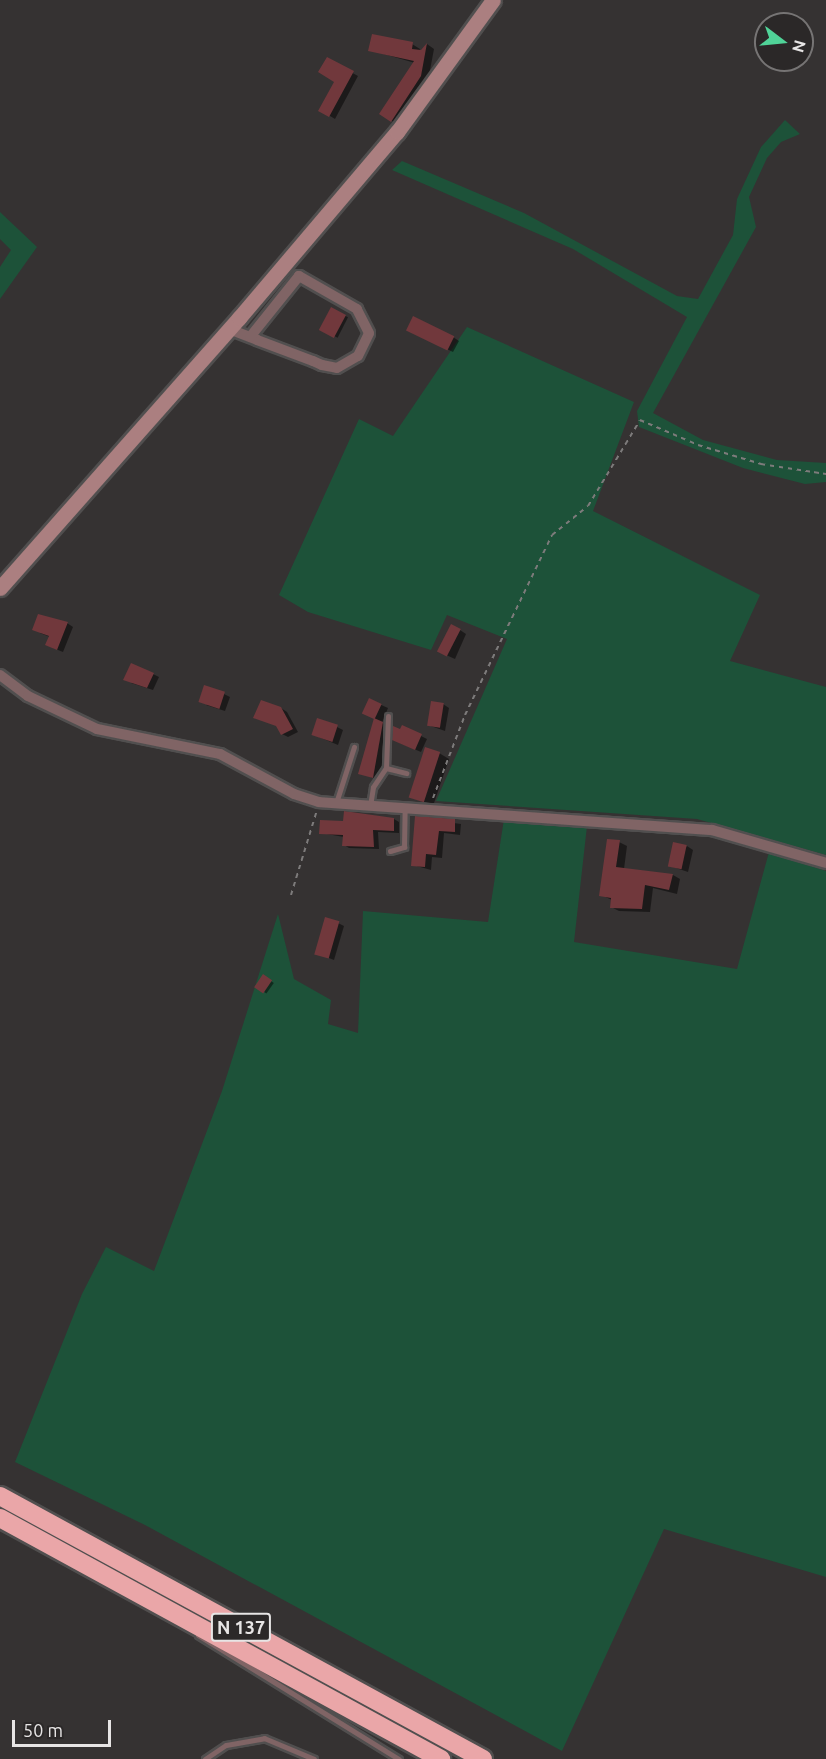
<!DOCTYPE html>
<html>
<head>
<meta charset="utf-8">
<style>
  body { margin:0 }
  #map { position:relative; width:826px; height:1759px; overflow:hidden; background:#353232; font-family:Ubuntu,sans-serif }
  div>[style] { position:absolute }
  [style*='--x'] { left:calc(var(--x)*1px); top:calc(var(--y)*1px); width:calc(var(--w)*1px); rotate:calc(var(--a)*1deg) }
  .green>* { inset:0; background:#1d5239 }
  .shadow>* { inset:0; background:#0007; transform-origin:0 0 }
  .building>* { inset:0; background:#71383c; transform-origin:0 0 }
  .path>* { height:2px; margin-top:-1px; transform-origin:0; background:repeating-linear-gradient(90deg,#7d7b7b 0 4.5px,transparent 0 9px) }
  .roads { filter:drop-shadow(2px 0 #514f4f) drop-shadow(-2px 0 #514f4f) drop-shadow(0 2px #514f4f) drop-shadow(0 -2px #514f4f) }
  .lane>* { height:5px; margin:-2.5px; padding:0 2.5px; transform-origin:2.5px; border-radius:2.5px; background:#806465 }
  .street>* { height:10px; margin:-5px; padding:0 5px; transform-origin:5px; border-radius:5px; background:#806465 }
  .secondary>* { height:15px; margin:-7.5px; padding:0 7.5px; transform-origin:7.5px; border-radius:7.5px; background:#ab7f80 }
  .highway>* { height:18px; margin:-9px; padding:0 9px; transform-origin:9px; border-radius:9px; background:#eaa6a8 }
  span { translate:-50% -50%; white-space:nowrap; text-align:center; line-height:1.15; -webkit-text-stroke:4.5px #2b2828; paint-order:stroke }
  .shield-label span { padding:2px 4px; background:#2b2828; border:2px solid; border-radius:4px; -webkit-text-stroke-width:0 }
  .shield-label { font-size:18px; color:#e7e5e5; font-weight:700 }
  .north { position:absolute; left:754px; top:12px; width:60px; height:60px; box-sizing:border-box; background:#2b2828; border:2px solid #767474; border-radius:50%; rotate:106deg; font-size:16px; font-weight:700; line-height:24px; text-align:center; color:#e7e5e5 }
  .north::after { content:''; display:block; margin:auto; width:21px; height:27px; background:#50d398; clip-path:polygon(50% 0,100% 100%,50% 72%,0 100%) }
  .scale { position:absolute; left:12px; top:1720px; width:99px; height:27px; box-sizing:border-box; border:3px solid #e7e5e5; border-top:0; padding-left:8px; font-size:18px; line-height:21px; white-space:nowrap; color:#e7e5e5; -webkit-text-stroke:4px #2b2828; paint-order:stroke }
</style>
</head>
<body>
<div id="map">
  <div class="green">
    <div style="clip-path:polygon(785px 120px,800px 134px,781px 142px,767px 158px,749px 197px,756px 227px,653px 413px,703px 440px,777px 460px,826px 463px,826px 482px,805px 484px,743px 468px,639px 427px,637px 411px,687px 317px,573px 249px,392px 170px,402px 161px,524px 213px,677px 296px,698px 299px,733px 235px,737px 199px,761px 147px)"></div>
    <div style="clip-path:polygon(0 212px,37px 247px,0 299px,0 267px,11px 250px,0 239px)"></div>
    <div style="clip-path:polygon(467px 327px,634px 402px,593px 511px,760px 595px,730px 661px,826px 687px,826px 855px,697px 819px,436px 801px,507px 639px,447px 615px,431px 650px,308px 612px,279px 595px,359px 419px,393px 436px)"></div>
    <div style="clip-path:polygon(504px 819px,587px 826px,574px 942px,737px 969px,769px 852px,826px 871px,826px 1577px,664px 1529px,562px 1751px,145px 1525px,15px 1462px,82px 1294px,106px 1247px,154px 1271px,222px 1091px,278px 914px,294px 979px,331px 1000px,328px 1024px,358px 1033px,363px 911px,488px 922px)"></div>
  </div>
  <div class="shadow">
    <div style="clip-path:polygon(412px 44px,420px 49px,419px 56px,427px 44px,434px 49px,428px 81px,400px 126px,381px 114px,415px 63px,370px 50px)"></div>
    <div style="clip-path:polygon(327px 59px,358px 76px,335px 119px,320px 110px,336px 81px)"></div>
    <div style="left:332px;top:309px;width:18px;height:23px;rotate:27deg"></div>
    <div style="clip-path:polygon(414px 333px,453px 337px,459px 341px,453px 352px)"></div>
    <div style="clip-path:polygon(67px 623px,73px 627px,63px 652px,53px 648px,50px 637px,40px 633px)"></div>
    <div style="clip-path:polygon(460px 630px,466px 634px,455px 659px,446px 655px)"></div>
    <div style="clip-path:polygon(153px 674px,159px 677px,153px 690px,131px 683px)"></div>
    <div style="clip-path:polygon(224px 694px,230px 697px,225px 711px,206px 705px)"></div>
    <div style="clip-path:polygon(370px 700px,388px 708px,382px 723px,388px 727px,379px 780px,360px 773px,375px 719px)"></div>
    <div style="clip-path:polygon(443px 704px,449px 708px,445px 731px,428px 725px)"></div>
    <div style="clip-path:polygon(281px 708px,287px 712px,298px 732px,288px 737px,282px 734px)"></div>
    <div style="clip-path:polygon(337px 727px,343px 730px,338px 745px,314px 735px)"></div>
    <div style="clip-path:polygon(421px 736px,427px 739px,421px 752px,400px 743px)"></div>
    <div style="clip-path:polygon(439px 753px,449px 759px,433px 806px,411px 797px)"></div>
    <div style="clip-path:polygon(417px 818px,461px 824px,460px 835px,444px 833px,442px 858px,432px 857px,431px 870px,413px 865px)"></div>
    <div style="clip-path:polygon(394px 819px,399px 822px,399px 833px,378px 832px,379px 849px,349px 848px,344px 845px,344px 837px,321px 833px,345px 822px)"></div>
    <div style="clip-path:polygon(619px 842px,627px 846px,624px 869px,673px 875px,680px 879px,677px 894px,653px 888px,650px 912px,619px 911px,611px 907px,612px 900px,601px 895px)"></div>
    <div style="clip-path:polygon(687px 846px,693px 850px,688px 872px,670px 866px)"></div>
    <div style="clip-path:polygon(338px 923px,344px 926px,334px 960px,316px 953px)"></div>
    <div style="left:264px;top:976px;width:12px;height:13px;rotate:35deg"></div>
  </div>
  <div class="building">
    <div style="clip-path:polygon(372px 34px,413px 42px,412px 49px,421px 50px,427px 43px,421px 76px,391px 122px,379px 114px,414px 61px,368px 51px)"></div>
    <div style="clip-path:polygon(327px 57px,354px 71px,329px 117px,318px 111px,334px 82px,318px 72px)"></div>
    <div style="left:331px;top:307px;width:17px;height:26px;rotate:28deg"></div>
    <div style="left:413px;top:316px;width:46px;height:16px;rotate:26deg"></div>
    <div style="clip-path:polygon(38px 614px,68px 622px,57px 650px,45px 645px,49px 636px,32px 630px)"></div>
    <div style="left:451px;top:624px;width:11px;height:31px;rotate:27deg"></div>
    <div style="clip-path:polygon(131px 663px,154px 673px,147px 688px,123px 680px)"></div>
    <div style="left:204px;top:685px;width:22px;height:18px;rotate:18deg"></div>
    <div style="left:369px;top:698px;width:14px;height:17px;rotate:25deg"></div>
    <div style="clip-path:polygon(261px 700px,281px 707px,293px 729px,281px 735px,276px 726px,253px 718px)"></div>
    <div style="left:431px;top:701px;width:13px;height:25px;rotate:9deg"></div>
    <div style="left:317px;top:718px;width:22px;height:18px;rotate:18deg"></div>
    <div style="clip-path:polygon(374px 718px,383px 722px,373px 778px,358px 774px)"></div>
    <div style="clip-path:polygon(402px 725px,422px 734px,415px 750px,392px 740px,393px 726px,400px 729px)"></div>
    <div style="left:425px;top:747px;width:16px;height:53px;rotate:18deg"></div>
    <div style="clip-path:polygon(344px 811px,394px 818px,394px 831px,373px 830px,374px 847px,342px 846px,343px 835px,319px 834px,320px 820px,343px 821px)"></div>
    <div style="clip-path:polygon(415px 816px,455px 819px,455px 832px,439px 831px,436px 855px,426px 854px,425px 867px,411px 866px)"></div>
    <div style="clip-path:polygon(607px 839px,620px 840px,616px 867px,673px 874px,669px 890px,645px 885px,642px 909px,610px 908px,611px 898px,599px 896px)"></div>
    <div style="left:673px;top:842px;width:14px;height:25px;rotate:12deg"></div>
    <div style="left:325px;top:917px;width:15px;height:39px;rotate:16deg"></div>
    <div style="left:263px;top:974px;width:11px;height:16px;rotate:34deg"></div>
  </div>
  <div class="path">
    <div style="--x:433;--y:798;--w:89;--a:-68.9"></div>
    <div style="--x:465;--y:715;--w:200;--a:-64.2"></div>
    <div style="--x:552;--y:535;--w:46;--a:-38.9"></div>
    <div style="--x:588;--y:506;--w:100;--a:-58.8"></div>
    <div style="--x:640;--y:420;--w:63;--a:23.3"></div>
    <div style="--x:698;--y:445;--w:66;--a:16.8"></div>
    <div style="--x:761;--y:464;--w:66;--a:8.7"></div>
    <div style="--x:291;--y:895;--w:86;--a:-73"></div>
  </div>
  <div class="roads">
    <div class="lane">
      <div style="--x:386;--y:768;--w:21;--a:14"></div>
      <div style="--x:336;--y:803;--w:59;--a:-72.2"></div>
      <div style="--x:370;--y:806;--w:19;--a:-81"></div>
      <div style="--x:373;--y:787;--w:23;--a:-56"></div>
      <div style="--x:386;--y:768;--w:52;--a:-87.8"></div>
      <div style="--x:390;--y:851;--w:15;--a:-16"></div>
      <div style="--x:404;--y:847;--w:39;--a:-89"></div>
      <div style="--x:198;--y:1635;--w:236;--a:31.7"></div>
      <div style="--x:205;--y:1759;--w:25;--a:-34"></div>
      <div style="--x:226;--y:1745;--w:39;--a:-10"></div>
      <div style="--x:264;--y:1738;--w:54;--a:22.8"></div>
    </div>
    <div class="street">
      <div style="--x:229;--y:329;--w:30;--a:21"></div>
      <div style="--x:257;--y:340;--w:60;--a:20.6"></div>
      <div style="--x:313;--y:361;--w:10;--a:24"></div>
      <div style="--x:322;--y:365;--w:15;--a:11"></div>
      <div style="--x:337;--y:368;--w:24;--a:-30"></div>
      <div style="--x:358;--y:356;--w:25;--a:-64"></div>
      <div style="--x:369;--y:333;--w:27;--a:-117"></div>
      <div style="--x:357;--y:309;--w:67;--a:-150.4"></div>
      <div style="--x:299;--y:276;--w:78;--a:128.8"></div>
      <div style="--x:0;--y:675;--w:35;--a:37"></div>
      <div style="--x:28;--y:696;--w:76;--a:25.6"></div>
      <div style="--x:97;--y:729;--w:126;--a:11.5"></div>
      <div style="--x:220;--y:754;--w:84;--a:28.4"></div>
      <div style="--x:294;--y:794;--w:26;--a:18"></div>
      <div style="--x:319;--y:802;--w:394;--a:4.1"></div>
      <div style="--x:712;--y:830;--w:119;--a:16.1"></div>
    </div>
    <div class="secondary">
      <div style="--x:0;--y:588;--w:361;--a:-48.5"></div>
      <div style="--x:239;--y:318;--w:244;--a:-49.7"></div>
      <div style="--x:397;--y:132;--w:163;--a:-54"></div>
    </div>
    <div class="highway">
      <div style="--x:0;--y:1496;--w:550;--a:28.57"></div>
      <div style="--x:0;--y:1518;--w:503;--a:28.66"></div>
    </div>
  </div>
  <div class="shield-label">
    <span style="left:241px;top:1627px">N 137</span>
  </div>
  <div class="north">N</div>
  <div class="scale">50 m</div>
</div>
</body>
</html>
